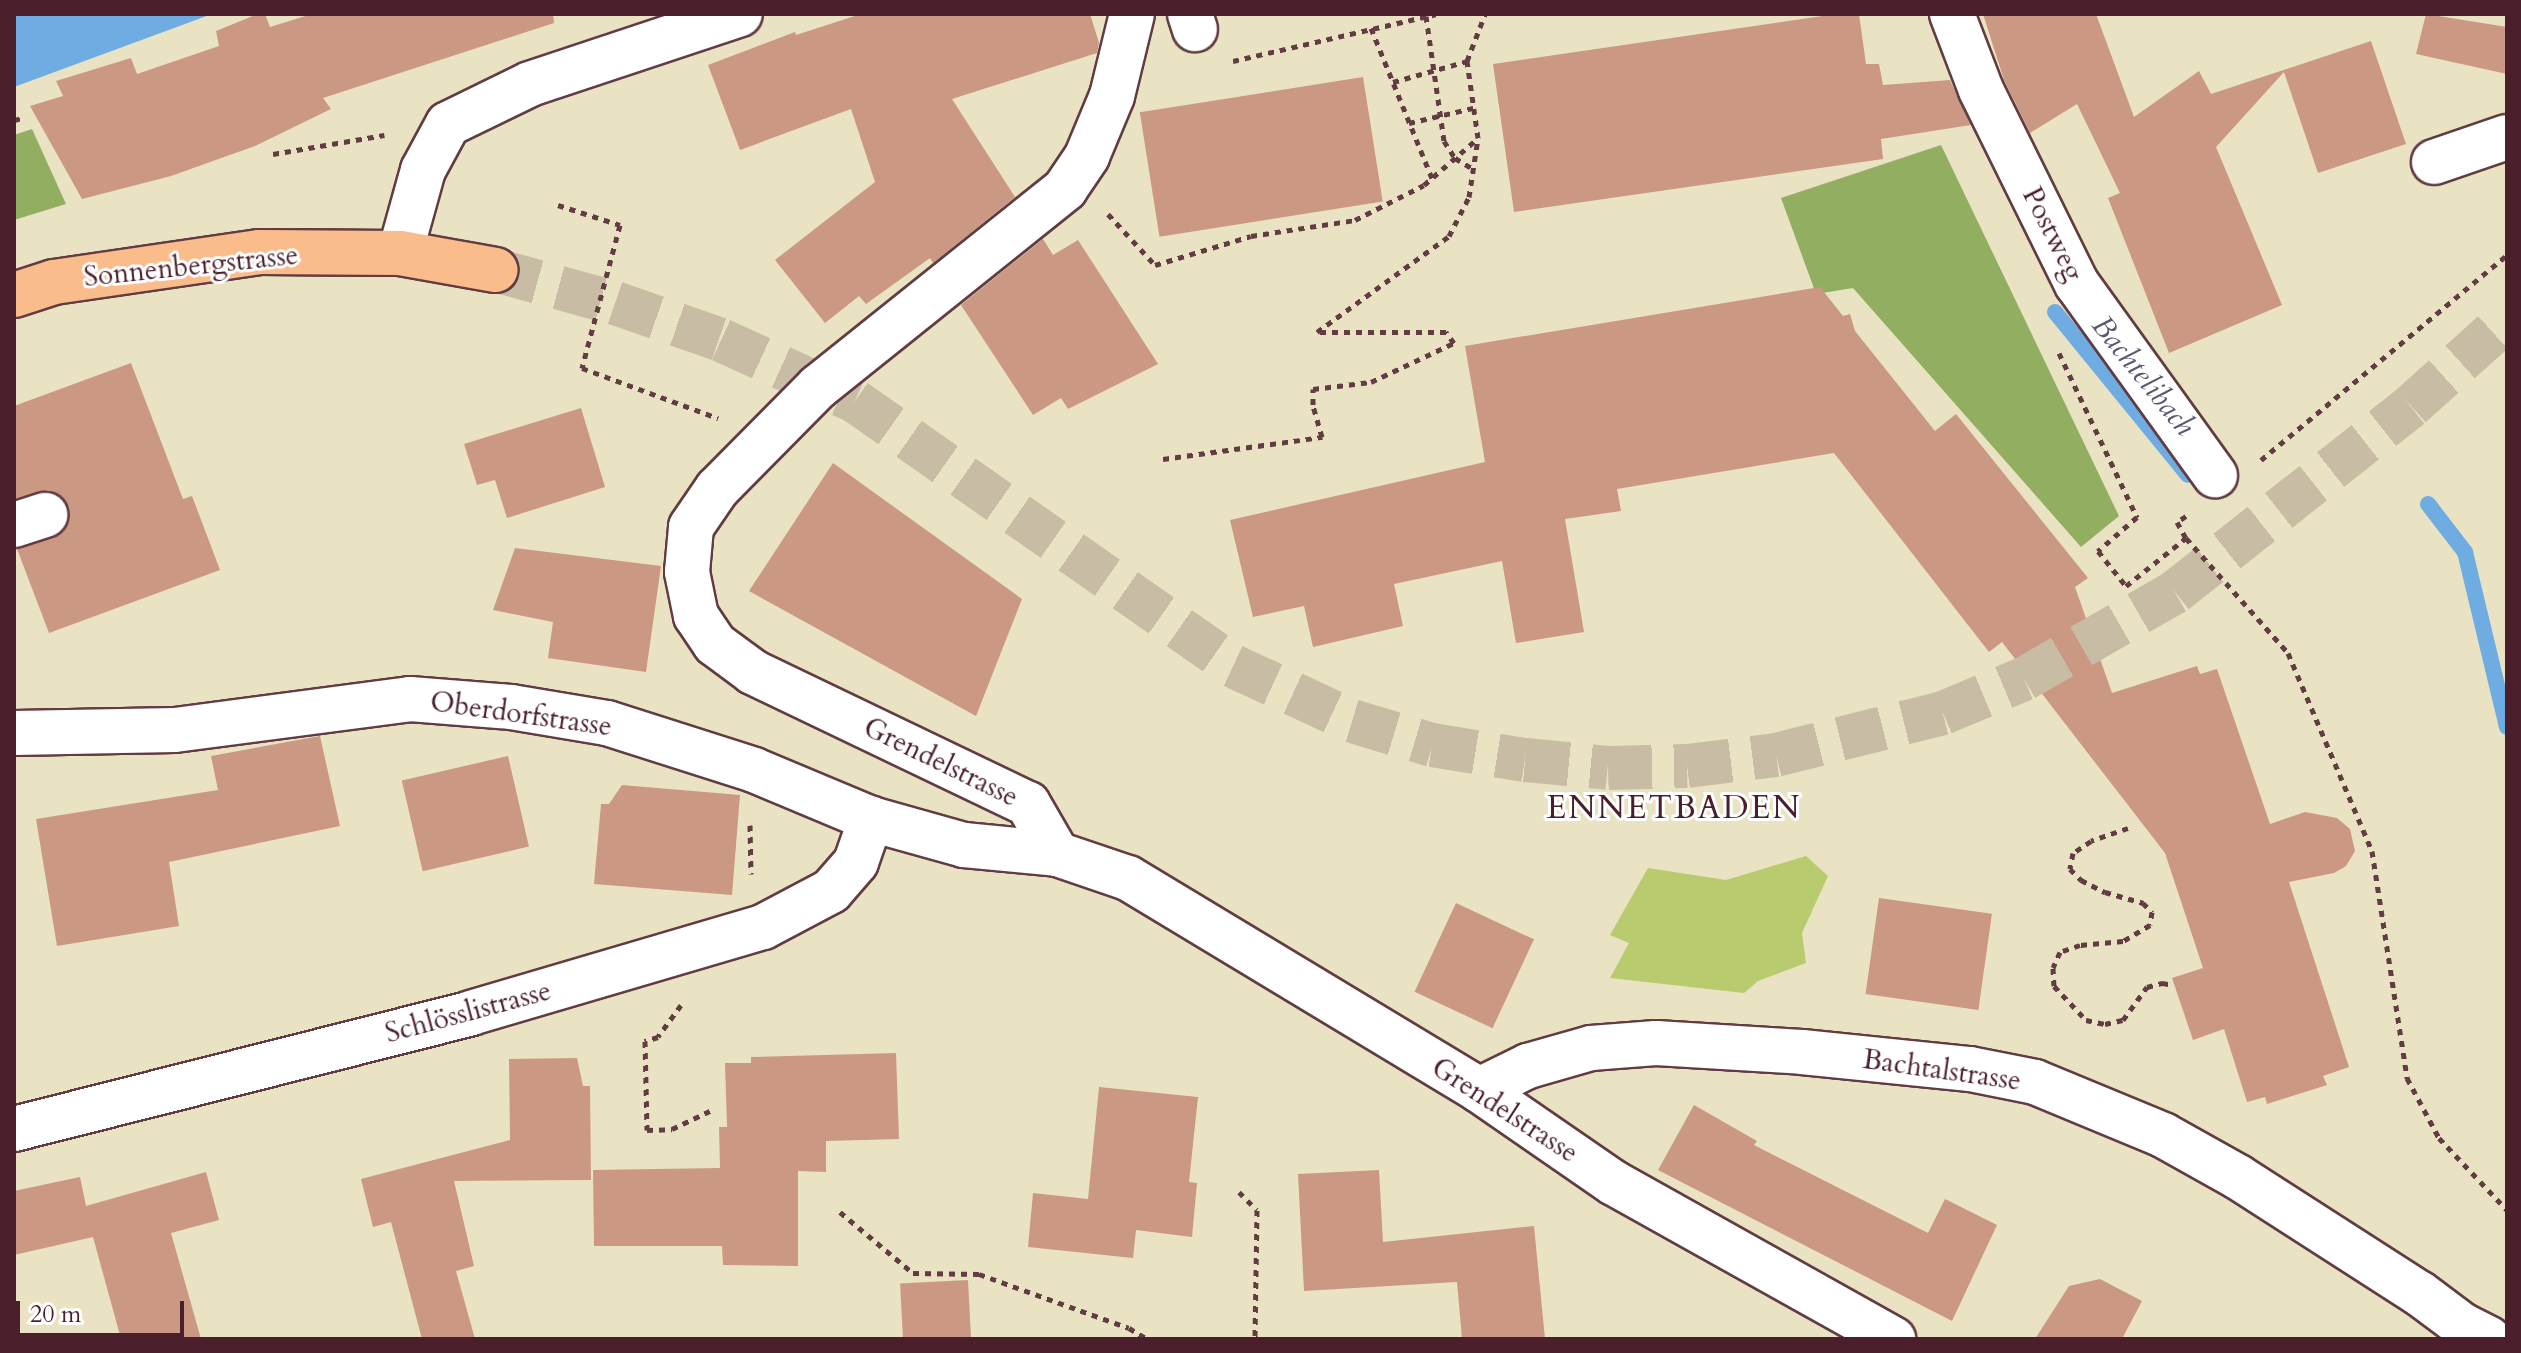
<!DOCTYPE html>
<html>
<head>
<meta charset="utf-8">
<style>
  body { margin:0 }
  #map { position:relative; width:2521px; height:1353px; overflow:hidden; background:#e9e3c3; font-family:Cardo,serif }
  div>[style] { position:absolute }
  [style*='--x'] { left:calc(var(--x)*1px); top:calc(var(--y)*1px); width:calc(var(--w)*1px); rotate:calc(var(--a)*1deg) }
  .green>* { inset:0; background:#b8cb6e }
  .forest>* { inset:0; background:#92af61 }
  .water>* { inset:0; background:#6face1 }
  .stream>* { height:16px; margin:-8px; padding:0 8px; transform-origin:8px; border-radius:8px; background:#6face1 }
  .building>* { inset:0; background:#cb9883; transform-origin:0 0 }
  .major-tunnel>* { height:44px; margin-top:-22px; transform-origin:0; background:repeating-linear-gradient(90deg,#c9bca5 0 44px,transparent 0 66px) }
  .path>* { height:5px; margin-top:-2.5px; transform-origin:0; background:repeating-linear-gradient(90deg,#623c42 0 6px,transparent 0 12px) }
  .roads { filter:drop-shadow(2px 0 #623c42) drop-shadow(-2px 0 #623c42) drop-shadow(0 2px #623c42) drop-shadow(0 -2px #623c42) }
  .minor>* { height:44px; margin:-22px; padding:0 22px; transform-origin:22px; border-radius:22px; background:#fff }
  .major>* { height:44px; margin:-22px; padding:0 22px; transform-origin:22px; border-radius:22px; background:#fabc8b }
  span { translate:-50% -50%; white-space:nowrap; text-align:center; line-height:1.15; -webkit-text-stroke:6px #fff; paint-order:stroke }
  .street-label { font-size:28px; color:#4a1f2b }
  .water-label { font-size:30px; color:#595774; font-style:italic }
  .quarter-label { font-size:32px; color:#4a1f2b; letter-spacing:2px }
  .frame { position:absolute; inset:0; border:16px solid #4a1f2b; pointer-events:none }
  .scale { position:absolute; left:16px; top:1301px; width:168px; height:36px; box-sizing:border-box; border:4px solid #4a1f2b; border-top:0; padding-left:10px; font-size:24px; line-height:28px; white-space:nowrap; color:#4a1f2b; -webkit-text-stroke:6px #fff; paint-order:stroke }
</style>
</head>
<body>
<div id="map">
  <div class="green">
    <div style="clip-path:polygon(1806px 856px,1828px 876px,1802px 933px,1806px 963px,1758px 981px,1744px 993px,1610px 978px,1629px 943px,1610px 935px,1648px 868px,1726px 880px)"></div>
  </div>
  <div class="forest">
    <div style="clip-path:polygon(32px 129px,66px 204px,14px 220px,14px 135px)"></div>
    <div style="clip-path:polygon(1941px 145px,2119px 516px,2081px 547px,1853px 288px,1816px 294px,1781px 198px)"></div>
  </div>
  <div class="water">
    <div style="clip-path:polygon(14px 14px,212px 14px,14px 87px)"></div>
  </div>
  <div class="stream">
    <div style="--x:2055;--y:312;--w:210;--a:50.8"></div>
    <div style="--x:2428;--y:504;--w:61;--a:52.4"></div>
    <div style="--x:2465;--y:552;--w:180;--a:76.5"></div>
  </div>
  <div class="building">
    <div style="clip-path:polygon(258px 14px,265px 14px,270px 27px,312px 14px,553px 14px,554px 23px,323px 98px,331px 109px,255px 146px,171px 176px,82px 199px,30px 106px,63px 96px,56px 81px,131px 58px,137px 74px,219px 46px,216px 31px)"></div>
    <div style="clip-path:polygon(861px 14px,1090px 14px,1099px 43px,1097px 53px,952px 99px,1015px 197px,933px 263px,930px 258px,866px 304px,859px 296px,825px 323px,775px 260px,875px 182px,851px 109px,740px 150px,708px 65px,795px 32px,796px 35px)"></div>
    <div style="clip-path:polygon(1836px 14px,1859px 14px,1866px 64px,1879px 64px,1883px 85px,1950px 80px,1971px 125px,1881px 139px,1883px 159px,1514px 212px,1493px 64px)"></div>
    <div style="clip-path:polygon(1983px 14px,2096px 14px,2134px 117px,2199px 71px,2211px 94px,2371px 41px,2406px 144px,2318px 173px,2284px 72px,2216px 147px,2282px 305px,2169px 353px,2108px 198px,2120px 193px,2077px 104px,2030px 133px,2004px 80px)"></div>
    <div style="clip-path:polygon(2426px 14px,2507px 27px,2507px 74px,2416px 54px)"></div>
    <div style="left:1363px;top:77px;width:126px;height:226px;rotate:81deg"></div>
    <div style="clip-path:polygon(1043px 239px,1053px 255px,1078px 240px,1158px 364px,1068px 409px,1061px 398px,1033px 415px,961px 305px)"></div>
    <div style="clip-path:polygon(1820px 287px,1843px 316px,1850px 314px,1855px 331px,1935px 431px,1956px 414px,2088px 578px,2075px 587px,2112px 693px,2197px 666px,2200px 674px,2217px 669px,2270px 824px,2305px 812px,2337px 818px,2350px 829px,2355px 851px,2346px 866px,2334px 873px,2289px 882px,2349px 1067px,2323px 1076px,2327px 1085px,2267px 1104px,2265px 1097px,2247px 1102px,2224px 1029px,2193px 1040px,2172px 978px,2203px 968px,2165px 853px,2002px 642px,1989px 652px,1834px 453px,1617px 489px,1621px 511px,1565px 519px,1584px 632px,1516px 643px,1502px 561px,1394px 584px,1403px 626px,1313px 647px,1304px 606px,1253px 617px,1230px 520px,1485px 462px,1465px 346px)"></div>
    <div style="clip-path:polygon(131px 363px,183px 499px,192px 496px,220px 570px,49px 633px,17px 549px,63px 532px,69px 521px,69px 508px,62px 497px,49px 490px,14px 499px,14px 406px)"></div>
    <div style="clip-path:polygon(581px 408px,605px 487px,507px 518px,495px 480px,477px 485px,464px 444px)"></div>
    <div style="clip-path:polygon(833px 463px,1022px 599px,976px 716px,749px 591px)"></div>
    <div style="clip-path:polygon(515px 548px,661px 566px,646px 672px,548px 658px,553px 622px,493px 610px)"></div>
    <div style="clip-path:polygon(320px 736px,340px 826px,169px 862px,179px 926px,57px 946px,36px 819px,218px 790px,211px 756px)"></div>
    <div style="left:508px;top:756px;width:93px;height:109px;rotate:77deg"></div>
    <div style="clip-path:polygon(622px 785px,740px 795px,732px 895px,594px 884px,601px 804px,609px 804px)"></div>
    <div style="left:1879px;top:898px;width:114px;height:97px;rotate:8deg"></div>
    <div style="left:1456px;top:903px;width:86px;height:98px;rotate:25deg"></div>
    <div style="clip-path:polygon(896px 1053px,899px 1139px,826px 1141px,826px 1172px,798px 1171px,798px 1266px,723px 1265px,722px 1246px,594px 1246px,593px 1170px,720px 1168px,719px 1127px,727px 1127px,725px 1063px,751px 1063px,751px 1057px)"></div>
    <div style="clip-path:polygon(577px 1058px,583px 1086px,590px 1086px,591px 1180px,454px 1181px,474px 1266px,456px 1271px,475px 1339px,422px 1339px,391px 1222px,373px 1227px,361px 1179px,510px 1140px,509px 1059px)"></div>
    <div style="clip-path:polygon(1099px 1087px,1198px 1097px,1189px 1182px,1197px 1183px,1192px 1237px,1136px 1230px,1133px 1258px,1028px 1247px,1033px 1193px,1088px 1199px)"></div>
    <div style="clip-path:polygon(1694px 1105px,1757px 1141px,1754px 1145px,1928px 1233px,1945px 1199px,1997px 1225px,1952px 1321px,1658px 1170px)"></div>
    <div style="clip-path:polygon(1379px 1170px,1383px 1242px,1534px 1226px,1545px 1339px,1462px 1339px,1457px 1282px,1304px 1291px,1298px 1174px)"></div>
    <div style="clip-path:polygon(206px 1172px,219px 1220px,171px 1233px,201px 1339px,121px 1339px,93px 1237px,14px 1255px,14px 1191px,80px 1177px,86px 1206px)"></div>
    <div style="clip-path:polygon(2100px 1279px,2142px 1301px,2122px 1339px,2035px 1339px,2069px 1286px)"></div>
    <div style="left:968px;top:1280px;width:59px;height:68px;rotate:87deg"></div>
  </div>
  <div class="major-tunnel">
    <div style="--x:495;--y:270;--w:124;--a:15.4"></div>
    <div style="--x:615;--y:303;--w:112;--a:19.2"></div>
    <div style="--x:721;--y:340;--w:147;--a:24.5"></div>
    <div style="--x:855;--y:401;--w:462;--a:35"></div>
    <div style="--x:1233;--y:666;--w:131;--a:24.8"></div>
    <div style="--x:1352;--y:721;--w:84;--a:16.7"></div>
    <div style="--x:1432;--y:745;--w:94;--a:9.2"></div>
    <div style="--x:1525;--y:760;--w:83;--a:5.5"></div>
    <div style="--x:1608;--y:768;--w:79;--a:-1.5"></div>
    <div style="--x:1687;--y:766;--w:90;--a:-7"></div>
    <div style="--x:1776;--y:755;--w:172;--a:-14.1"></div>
    <div style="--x:1943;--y:713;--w:88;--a:-22.8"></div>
    <div style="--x:2024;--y:679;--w:174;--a:-29.9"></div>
    <div style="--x:2175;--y:592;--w:300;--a:-38.2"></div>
    <div style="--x:2411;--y:406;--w:129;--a:-41.9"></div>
  </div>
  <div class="path">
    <div style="--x:1426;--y:16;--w:126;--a:81.8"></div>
    <div style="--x:1444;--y:141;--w:20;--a:57"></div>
    <div style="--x:1455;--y:158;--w:21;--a:31"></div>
    <div style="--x:1371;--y:28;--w:162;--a:67.9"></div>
    <div style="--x:1233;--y:61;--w:208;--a:-13"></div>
    <div style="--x:1393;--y:82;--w:77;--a:-15.8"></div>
    <div style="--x:14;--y:120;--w:9;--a:-13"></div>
    <div style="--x:1409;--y:123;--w:66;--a:-13.2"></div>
    <div style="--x:273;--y:154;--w:113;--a:-9.7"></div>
    <div style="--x:558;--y:205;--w:65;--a:17.9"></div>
    <div style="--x:620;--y:225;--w:148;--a:104.9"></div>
    <div style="--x:582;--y:368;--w:145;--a:20.2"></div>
    <div style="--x:1108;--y:214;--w:69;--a:47.3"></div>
    <div style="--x:1155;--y:265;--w:100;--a:-16.8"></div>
    <div style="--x:1251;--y:236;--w:105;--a:-8.7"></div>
    <div style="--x:1355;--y:220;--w:77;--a:-26.9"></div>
    <div style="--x:1424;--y:185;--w:70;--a:-41"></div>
    <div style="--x:2059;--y:353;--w:182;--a:64.6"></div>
    <div style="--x:2137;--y:517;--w:52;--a:138.9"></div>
    <div style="--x:2098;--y:551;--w:45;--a:51.3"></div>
    <div style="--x:2126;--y:586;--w:77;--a:-38.7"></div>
    <div style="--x:1163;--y:459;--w:161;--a:-7.9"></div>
    <div style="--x:1322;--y:437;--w:33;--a:-106"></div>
    <div style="--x:1313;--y:405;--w:16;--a:-90"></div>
    <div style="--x:1313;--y:389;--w:58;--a:-6.9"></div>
    <div style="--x:1371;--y:382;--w:92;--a:-25.2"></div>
    <div style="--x:1454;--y:343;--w:14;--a:-126"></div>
    <div style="--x:1446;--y:332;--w:129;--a:180"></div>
    <div style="--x:1317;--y:332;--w:163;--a:-36"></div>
    <div style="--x:1449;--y:236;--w:44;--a:-62.9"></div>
    <div style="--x:1469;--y:197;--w:60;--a:-81.3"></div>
    <div style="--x:1478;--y:138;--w:78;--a:-98.1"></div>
    <div style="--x:1467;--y:61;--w:50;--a:-69"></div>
    <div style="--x:2261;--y:460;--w:320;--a:-39.8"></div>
    <div style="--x:2186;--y:516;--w:11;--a:146"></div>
    <div style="--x:2177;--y:522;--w:18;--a:61"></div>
    <div style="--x:2186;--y:538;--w:154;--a:48.4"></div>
    <div style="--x:2288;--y:653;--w:215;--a:67"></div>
    <div style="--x:2372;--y:851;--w:230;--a:81.2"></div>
    <div style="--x:2407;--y:1078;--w:68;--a:61.9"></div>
    <div style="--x:2439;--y:1138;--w:99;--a:46.6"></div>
    <div style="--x:750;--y:825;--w:49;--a:88.8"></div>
    <div style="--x:2128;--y:828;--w:39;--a:161"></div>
    <div style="--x:2091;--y:841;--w:22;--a:146"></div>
    <div style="--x:2073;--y:853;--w:16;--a:101"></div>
    <div style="--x:2070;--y:869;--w:16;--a:45"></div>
    <div style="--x:2081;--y:880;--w:27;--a:27"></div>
    <div style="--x:2105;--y:892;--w:40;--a:16"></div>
    <div style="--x:2143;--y:903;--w:13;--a:45"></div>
    <div style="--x:2152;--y:912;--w:13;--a:99"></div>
    <div style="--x:2150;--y:925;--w:31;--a:149"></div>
    <div style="--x:2123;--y:941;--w:43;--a:174.7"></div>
    <div style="--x:2080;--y:945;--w:21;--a:161"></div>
    <div style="--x:2060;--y:952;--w:17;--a:114"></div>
    <div style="--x:2053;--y:968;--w:18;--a:87"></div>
    <div style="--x:2054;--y:986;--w:47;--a:46.7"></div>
    <div style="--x:2086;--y:1020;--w:19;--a:12"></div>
    <div style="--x:2105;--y:1024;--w:18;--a:-13"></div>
    <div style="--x:2123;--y:1020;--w:41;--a:-54"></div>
    <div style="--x:2147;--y:987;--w:16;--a:-15"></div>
    <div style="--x:2162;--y:983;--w:12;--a:9"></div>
    <div style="--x:681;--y:1005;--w:39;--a:126"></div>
    <div style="--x:658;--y:1037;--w:14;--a:163"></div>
    <div style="--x:645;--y:1041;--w:89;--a:88.7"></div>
    <div style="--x:647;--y:1130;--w:25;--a:-2"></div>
    <div style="--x:672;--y:1129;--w:47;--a:-25.5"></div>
    <div style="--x:1239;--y:1192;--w:25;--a:45"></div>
    <div style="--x:1257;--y:1210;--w:129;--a:90.9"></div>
    <div style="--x:840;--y:1212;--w:95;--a:39.9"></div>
    <div style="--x:913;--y:1273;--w:66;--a:0.9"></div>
    <div style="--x:979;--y:1274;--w:159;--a:19.8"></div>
    <div style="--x:1129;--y:1328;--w:21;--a:31"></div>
  </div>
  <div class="roads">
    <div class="minor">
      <div style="--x:1190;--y:14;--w:16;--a:72"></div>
      <div style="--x:1952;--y:14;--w:81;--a:69.1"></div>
      <div style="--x:1981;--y:90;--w:216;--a:63.7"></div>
      <div style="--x:2077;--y:284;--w:236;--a:54.2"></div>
      <div style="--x:2434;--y:162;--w:77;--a:-18.9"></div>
      <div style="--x:400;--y:253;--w:86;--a:-74.5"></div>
      <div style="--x:423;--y:170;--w:52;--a:-61.5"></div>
      <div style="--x:448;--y:124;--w:91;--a:-26"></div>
      <div style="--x:530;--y:84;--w:221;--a:-18.4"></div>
      <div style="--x:14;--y:525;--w:33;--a:-18"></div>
      <div style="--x:14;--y:733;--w:161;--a:-1.1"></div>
      <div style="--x:175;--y:730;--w:237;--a:-7.5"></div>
      <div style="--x:410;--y:699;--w:101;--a:4.5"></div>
      <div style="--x:511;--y:707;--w:97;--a:9.5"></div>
      <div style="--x:607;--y:723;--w:154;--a:17.7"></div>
      <div style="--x:754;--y:770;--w:127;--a:22.7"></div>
      <div style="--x:871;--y:819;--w:97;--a:15.6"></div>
      <div style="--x:964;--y:845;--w:93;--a:5.5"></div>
      <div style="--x:1057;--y:854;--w:75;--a:18.7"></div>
      <div style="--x:1128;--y:878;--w:410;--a:31.1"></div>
      <div style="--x:1479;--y:1090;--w:164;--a:34.6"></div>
      <div style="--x:1614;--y:1183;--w:320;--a:29.2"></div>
      <div style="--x:1057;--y:854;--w:58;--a:-120.1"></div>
      <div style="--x:1028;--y:804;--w:305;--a:-154.4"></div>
      <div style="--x:753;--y:672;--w:47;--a:-143.6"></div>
      <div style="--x:715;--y:644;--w:34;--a:-124"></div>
      <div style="--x:696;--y:616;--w:45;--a:-101.6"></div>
      <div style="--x:687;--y:572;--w:45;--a:-84.9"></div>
      <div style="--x:691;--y:527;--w:46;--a:-55.6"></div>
      <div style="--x:717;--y:489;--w:144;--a:-45.3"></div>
      <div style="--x:818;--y:387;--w:317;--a:-38.7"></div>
      <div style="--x:1065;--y:189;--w:40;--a:-56"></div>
      <div style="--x:1087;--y:156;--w:65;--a:-67.4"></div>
      <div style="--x:1112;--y:96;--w:84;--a:-76.3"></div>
      <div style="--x:1479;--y:1090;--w:55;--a:-26.1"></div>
      <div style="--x:1528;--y:1066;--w:66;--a:-15.9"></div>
      <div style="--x:1591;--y:1048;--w:65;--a:-4.4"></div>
      <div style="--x:1656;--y:1043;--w:146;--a:3.5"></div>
      <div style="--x:1802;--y:1052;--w:169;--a:5.8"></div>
      <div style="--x:1970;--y:1069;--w:66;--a:11.3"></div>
      <div style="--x:2035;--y:1082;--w:139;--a:22.5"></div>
      <div style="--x:2163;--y:1135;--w:86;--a:29.2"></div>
      <div style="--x:2238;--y:1177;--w:215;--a:32.7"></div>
      <div style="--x:2419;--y:1293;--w:54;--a:36.7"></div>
      <div style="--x:2462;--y:1325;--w:30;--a:27"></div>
      <div style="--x:14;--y:1129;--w:471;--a:-14.2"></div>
      <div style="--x:471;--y:1013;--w:304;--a:-16.4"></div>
      <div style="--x:763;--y:927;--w:77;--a:-27.9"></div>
      <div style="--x:831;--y:891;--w:38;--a:-49"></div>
      <div style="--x:856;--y:862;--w:46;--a:-70.8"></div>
    </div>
    <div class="major">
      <div style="--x:14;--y:295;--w:42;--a:-18"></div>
      <div style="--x:54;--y:282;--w:207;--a:-8.3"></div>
      <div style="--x:259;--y:252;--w:141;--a:0.4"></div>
      <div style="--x:400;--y:253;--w:97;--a:10.1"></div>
    </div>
  </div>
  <div class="street-label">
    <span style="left:2053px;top:234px;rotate:63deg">Postweg</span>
    <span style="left:191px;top:266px;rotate:-6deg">Sonnenbergstrasse</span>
    <span style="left:521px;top:714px;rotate:8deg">Oberdorfstrasse</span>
    <span style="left:941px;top:762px;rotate:26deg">Grendelstrasse</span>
    <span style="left:468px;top:1012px;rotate:-15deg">Schlösslistrasse</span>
    <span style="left:1942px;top:1070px;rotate:8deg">Bachtalstrasse</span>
    <span style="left:1505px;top:1110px;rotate:33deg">Grendelstrasse</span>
  </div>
  <div class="water-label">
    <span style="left:2143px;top:376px;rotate:51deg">Bachtelibach</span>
  </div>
  <div class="quarter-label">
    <span style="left:1674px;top:808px">ENNETBADEN</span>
  </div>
  <div class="frame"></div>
  <div class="scale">20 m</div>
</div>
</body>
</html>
